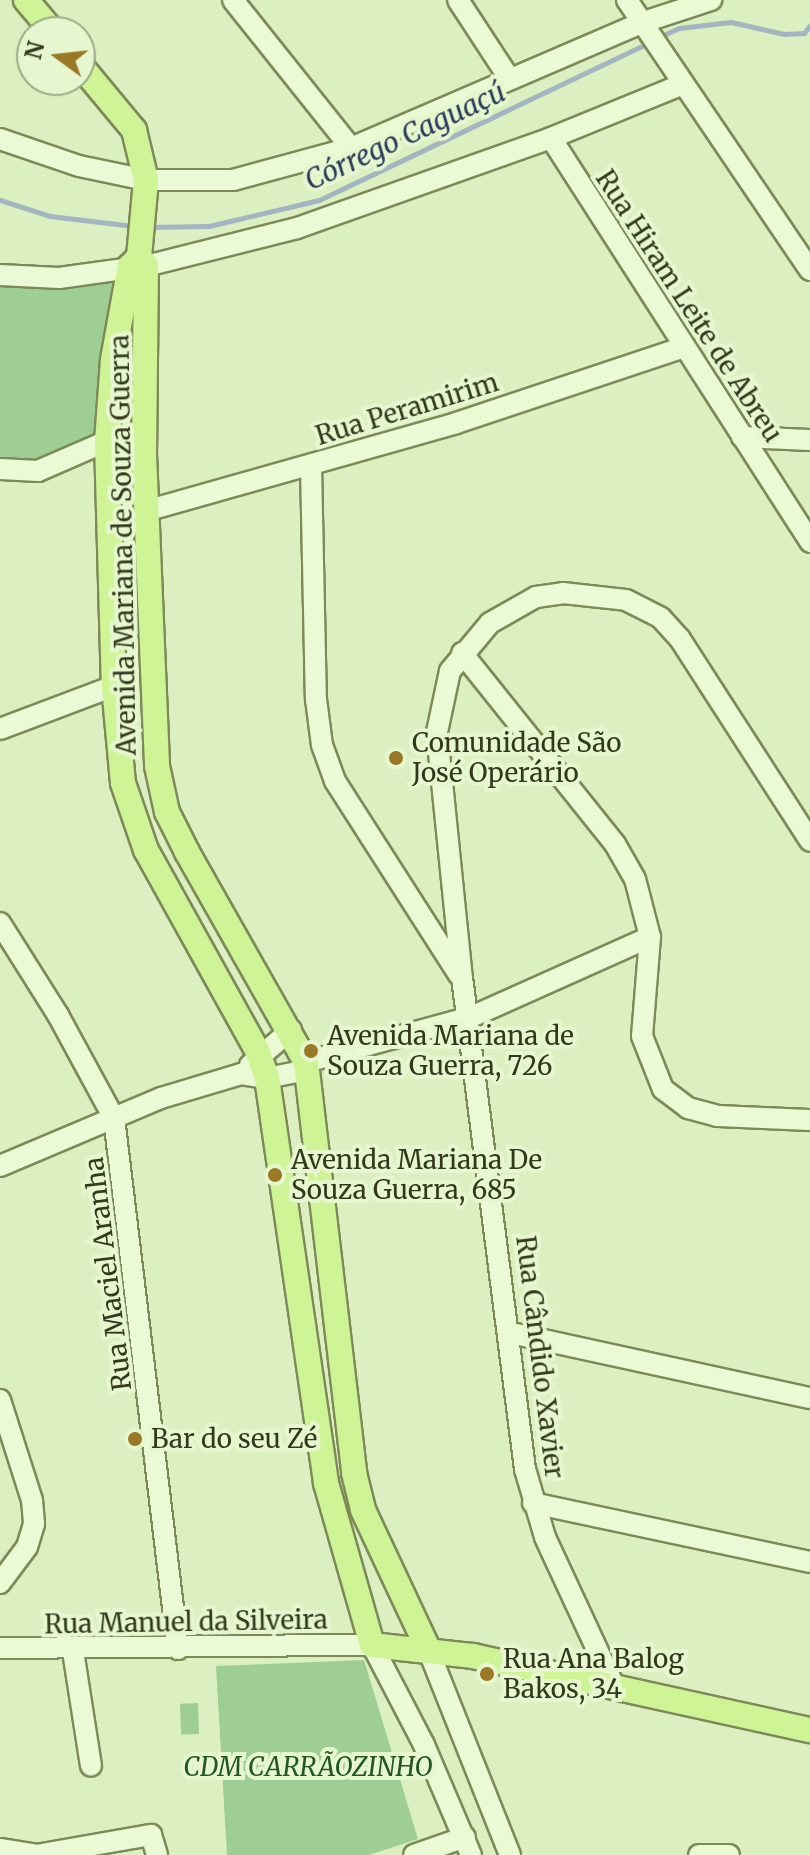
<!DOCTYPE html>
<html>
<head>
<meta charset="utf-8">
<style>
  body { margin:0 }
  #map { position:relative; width:810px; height:1855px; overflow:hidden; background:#dcefc0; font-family:Merriweather,serif }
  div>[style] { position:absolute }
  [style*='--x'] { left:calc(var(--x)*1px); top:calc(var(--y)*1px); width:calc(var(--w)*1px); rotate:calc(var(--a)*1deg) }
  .green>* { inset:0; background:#9ece94; transform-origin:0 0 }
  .stream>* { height:5px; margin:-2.5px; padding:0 2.5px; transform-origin:2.5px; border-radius:2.5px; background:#a3b5c1 }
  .roads { filter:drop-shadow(2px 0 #7d8958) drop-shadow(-2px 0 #7d8958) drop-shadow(0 2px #7d8958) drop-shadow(0 -2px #7d8958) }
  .minor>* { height:20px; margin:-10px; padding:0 10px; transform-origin:10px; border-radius:10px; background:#eafad4 }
  .major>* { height:24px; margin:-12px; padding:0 12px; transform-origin:12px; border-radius:12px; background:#cff496 }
  .dots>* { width:22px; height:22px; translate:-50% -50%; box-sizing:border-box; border:4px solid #e6f7d0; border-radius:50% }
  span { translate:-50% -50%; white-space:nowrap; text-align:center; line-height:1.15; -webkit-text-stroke:8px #e6f7d0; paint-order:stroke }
  .street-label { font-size:26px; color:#33381d }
  .poi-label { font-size:26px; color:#33381d }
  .left { translate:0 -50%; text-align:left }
  .park-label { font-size:26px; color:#245622; font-style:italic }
  .water-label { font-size:28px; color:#2b3b59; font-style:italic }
  .north { position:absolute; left:16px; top:16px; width:80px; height:80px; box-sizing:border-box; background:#e6f7d0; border:2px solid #9eab88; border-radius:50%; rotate:285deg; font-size:22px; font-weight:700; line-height:32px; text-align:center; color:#33381d }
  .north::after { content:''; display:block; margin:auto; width:28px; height:36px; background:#9b7825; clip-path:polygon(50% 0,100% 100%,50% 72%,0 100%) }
</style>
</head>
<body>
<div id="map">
  <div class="green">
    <div style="clip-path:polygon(126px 269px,99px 373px,101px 438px,19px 469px,0 464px,0 278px)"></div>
    <div style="clip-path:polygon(364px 1660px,418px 1839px,369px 1855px,227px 1855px,216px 1666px)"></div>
    <div style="left:198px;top:1703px;width:31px;height:18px;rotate:88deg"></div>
  </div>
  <div class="stream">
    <div style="--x:659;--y:37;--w:22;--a:-24"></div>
    <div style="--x:679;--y:28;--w:52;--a:-6.6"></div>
    <div style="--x:731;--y:22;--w:54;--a:12.8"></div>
    <div style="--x:784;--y:34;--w:20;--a:-3"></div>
    <div style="--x:804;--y:33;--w:10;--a:-53"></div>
    <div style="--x:0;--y:200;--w:52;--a:17.7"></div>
    <div style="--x:50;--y:216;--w:84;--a:6.9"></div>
    <div style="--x:147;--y:227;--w:62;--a:-0.9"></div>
    <div style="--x:209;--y:226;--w:113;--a:-13.3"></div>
    <div style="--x:319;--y:200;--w:367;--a:-25.5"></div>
  </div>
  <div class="roads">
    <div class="minor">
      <div style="--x:233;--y:0;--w:189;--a:51.4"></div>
      <div style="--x:458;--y:0;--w:93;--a:56.8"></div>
      <div style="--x:627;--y:0;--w:326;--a:55.9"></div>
      <div style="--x:551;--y:138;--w:480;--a:57.3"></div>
      <div style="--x:0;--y:139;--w:83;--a:18.9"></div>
      <div style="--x:79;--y:166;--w:68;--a:11.8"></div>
      <div style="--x:146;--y:180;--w:87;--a:0"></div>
      <div style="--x:233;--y:180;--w:122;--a:-15.2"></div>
      <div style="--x:351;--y:148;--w:316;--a:-23.3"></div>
      <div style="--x:641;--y:23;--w:74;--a:-18.2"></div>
      <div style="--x:0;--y:275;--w:59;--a:2.9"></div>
      <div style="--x:59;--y:278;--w:88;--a:-7.9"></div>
      <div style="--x:146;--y:266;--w:156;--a:-14.1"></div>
      <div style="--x:297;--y:228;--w:269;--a:-19.5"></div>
      <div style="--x:551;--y:138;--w:140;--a:-22.2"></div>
      <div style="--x:742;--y:437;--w:68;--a:2.5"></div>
      <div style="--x:108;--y:457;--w:36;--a:-5"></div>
      <div style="--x:311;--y:466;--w:233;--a:88.8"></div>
      <div style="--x:316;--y:699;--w:46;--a:82.6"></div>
      <div style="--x:322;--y:745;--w:38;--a:70"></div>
      <div style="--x:335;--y:781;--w:230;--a:57.4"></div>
      <div style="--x:0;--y:469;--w:38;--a:3"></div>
      <div style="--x:38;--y:471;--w:75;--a:-23.5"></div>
      <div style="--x:146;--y:511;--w:322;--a:-15.8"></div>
      <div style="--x:456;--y:423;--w:237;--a:-18.4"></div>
      <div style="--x:462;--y:653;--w:245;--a:51.3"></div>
      <div style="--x:615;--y:844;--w:40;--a:60.3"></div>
      <div style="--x:635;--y:879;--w:60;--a:75.5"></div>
      <div style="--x:650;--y:937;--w:99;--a:94.6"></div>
      <div style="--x:642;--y:1036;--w:57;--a:68.4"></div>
      <div style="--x:663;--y:1089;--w:31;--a:37"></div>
      <div style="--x:688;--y:1108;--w:30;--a:15"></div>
      <div style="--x:717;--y:1116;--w:93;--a:2.5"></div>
      <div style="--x:0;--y:729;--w:122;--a:-20.7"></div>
      <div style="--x:0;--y:923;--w:109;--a:57.8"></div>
      <div style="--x:58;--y:1015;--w:117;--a:61.5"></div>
      <div style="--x:114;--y:1118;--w:535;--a:83.13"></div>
      <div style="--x:306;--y:1062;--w:171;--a:-15.3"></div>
      <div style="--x:471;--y:1017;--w:196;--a:-24.1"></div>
      <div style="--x:250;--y:1065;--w:54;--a:-40.5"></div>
      <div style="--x:0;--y:1166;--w:175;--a:-22.9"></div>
      <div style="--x:161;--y:1098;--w:84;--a:-16.7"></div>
      <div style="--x:241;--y:1074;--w:26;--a:9"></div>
      <div style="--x:267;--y:1078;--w:41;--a:-11.3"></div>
      <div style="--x:511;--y:1333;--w:306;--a:12.3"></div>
      <div style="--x:0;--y:1400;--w:105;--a:72.3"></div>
      <div style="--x:32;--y:1500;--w:24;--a:85"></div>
      <div style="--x:34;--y:1524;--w:24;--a:107"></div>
      <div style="--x:27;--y:1547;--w:45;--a:126.9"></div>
      <div style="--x:533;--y:1503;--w:283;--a:12"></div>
      <div style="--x:0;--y:1648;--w:372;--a:-0.5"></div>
      <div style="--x:372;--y:1645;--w:113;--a:62.5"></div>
      <div style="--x:424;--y:1745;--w:120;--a:66.9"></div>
      <div style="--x:428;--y:1649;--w:222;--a:68.3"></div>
      <div style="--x:73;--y:1651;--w:116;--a:81.1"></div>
      <div style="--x:615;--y:1688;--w:166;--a:-114.9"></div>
      <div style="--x:545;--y:1537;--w:71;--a:-106.4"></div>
      <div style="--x:525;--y:1469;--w:494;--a:-97.3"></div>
      <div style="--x:462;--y:979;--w:248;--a:-95.8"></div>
      <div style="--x:437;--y:732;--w:62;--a:-78"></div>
      <div style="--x:450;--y:671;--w:62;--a:-50.2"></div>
      <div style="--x:490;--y:623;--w:53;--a:-29.5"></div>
      <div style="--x:536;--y:597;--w:27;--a:-8"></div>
      <div style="--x:563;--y:593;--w:63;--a:6.3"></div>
      <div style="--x:626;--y:600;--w:39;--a:27"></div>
      <div style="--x:661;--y:618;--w:28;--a:48"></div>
      <div style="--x:680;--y:639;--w:240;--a:57.2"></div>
      <div style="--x:0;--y:1849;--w:36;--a:9"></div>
      <div style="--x:36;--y:1855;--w:117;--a:-9.9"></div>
      <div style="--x:151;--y:1835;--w:21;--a:73"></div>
      <div style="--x:414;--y:1855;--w:54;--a:-19.4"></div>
      <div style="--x:699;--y:1855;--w:30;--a:0"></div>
    </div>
    <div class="major">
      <div style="--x:26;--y:0;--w:42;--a:49.8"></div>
      <div style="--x:80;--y:65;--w:85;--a:50.3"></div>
      <div style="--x:134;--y:130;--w:51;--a:76.5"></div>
      <div style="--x:146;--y:180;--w:77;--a:95.2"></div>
      <div style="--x:139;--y:257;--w:13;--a:135"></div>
      <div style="--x:130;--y:266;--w:96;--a:100.3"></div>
      <div style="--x:113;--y:360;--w:81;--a:94.2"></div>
      <div style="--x:107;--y:441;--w:245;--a:88.4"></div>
      <div style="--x:114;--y:686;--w:97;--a:84.7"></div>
      <div style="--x:123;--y:783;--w:71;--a:71.1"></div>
      <div style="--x:146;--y:850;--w:229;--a:61"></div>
      <div style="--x:257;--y:1050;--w:30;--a:70"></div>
      <div style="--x:267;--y:1078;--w:409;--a:81.7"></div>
      <div style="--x:326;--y:1483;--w:168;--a:74.1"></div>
      <div style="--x:372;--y:1645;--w:102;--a:6.2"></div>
      <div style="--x:473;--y:1656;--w:345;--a:12.4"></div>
      <div style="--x:139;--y:257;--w:11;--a:52"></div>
      <div style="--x:146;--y:266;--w:188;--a:90.6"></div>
      <div style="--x:144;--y:454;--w:312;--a:87.6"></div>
      <div style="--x:157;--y:766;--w:47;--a:77.7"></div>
      <div style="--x:167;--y:812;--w:45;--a:63.4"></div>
      <div style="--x:187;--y:852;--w:241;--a:60.5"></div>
      <div style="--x:306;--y:1062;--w:414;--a:83.3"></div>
      <div style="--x:354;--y:1473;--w:38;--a:76"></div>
      <div style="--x:363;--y:1510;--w:153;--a:64.9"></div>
    </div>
  </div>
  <div class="dots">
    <div style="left:396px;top:758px;background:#9b7825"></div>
    <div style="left:311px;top:1051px;background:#9b7825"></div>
    <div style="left:275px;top:1175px;background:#9b7825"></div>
    <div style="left:135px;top:1439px;background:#9b7825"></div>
    <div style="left:487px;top:1674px;background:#9b7825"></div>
  </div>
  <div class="street-label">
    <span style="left:689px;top:306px;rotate:57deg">Rua Hiram Leite de Abreu</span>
    <span style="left:407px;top:409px;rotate:-17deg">Rua Peramirim</span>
    <span style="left:123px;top:545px;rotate:-91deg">Avenida Mariana de Souza Guerra</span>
    <span style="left:108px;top:1274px;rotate:-97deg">Rua Maciel Aranha</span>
    <span style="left:540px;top:1357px;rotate:83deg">Rua Cândido Xavier</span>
    <span style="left:186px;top:1622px;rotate:-1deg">Rua Manuel da Silveira</span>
  </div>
  <div class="poi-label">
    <span class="left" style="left:412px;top:758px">Comunidade São<br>José Operário</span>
    <span class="left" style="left:327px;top:1051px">Avenida Mariana de<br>Souza Guerra, 726</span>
    <span class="left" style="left:291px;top:1175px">Avenida Mariana De<br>Souza Guerra, 685</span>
    <span class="left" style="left:151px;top:1439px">Bar do seu Zé</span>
    <span class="left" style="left:503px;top:1674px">Rua Ana Balog<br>Bakos, 34</span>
  </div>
  <div class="park-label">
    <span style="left:308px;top:1767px">CDM CARRÃOZINHO</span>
  </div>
  <div class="water-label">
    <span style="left:405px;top:136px;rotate:-25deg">Córrego Caguaçú</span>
  </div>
  <div class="north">N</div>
</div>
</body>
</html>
